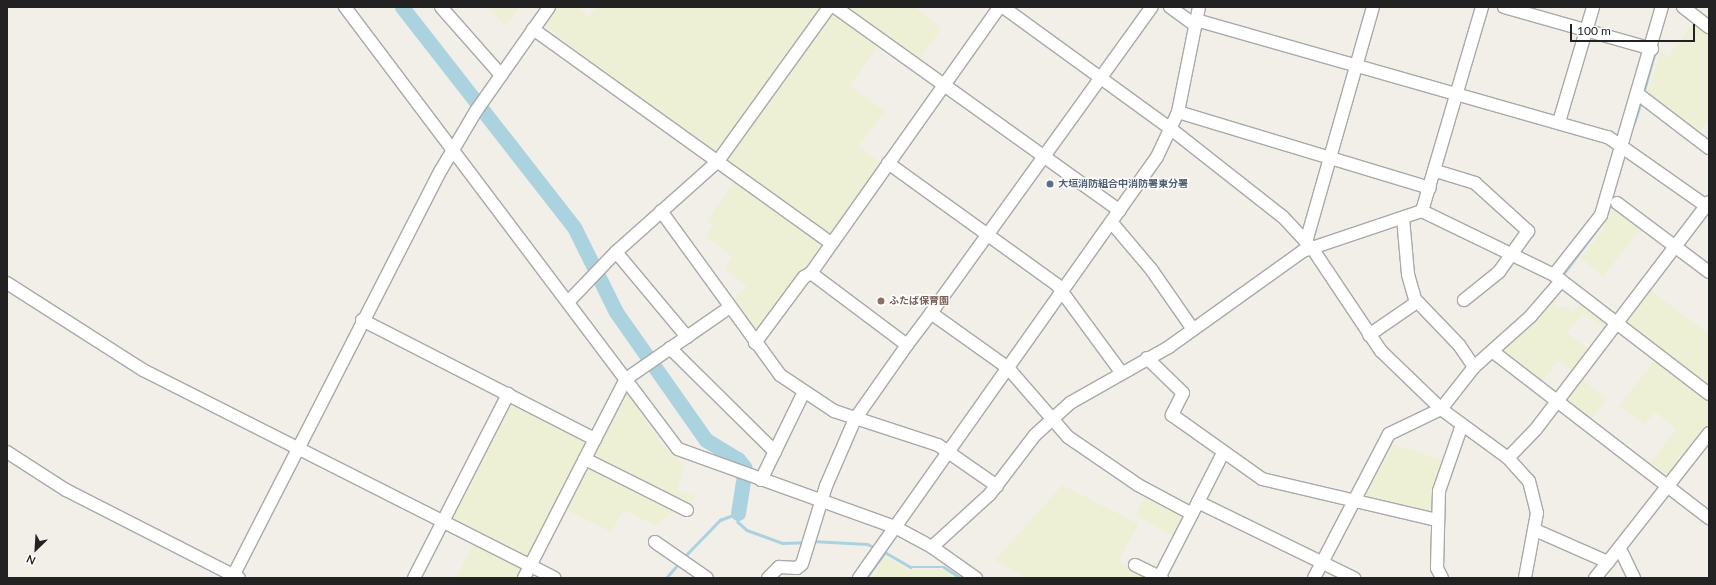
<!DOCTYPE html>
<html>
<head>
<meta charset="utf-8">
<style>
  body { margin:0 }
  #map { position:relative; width:1716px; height:585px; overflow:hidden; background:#f2efe9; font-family:Lato,"Noto Sans JP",sans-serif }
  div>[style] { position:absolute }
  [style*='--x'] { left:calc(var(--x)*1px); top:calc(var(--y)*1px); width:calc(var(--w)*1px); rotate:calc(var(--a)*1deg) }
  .farmland>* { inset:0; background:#eef0d5; transform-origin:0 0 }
  .stream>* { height:2.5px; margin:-1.25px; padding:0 1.25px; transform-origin:1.25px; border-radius:1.25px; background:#aad3df }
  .river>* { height:15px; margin:-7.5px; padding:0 7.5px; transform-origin:7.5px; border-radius:7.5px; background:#aad3df }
  .roads { filter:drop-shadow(1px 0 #a9a9a9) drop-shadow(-1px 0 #a9a9a9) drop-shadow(0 1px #a9a9a9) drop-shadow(0 -1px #a9a9a9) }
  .minor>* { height:12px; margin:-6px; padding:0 6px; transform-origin:6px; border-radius:6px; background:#fff }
  .dots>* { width:11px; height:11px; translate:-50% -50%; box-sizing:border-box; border:2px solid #fff; border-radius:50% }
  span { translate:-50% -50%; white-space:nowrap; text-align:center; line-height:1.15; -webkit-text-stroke:3px #fff; paint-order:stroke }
  .service-label { font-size:10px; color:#4e5e75; font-weight:700 }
  .left { translate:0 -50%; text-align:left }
  .education-label { font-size:10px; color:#785e54; font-weight:700 }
  .frame { position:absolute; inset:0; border:8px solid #222; pointer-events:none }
  .north { position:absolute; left:16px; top:529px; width:40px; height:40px; -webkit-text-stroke:3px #fff; paint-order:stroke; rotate:205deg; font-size:11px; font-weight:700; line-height:16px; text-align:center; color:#222 }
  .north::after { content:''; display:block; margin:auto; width:14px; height:18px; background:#222; clip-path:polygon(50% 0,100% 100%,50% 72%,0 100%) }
  .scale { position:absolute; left:1570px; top:24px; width:125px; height:18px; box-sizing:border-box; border:2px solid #222; border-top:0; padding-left:5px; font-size:12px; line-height:14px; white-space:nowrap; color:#222; -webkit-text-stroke:3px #fff; paint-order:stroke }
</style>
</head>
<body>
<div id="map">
  <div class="farmland">
    <div style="clip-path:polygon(488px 7px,520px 7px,505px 26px)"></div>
    <div style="clip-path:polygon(554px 7px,579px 7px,589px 17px,596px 7px,915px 7px,942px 28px,915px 66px,881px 42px,850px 86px,885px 111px,858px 146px,882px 163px,756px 336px,731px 301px,747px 286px,724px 269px,732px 257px,706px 236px,713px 225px,707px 220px,736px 180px,542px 23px)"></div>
    <div style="clip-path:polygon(1695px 20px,1709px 31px,1709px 119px,1696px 135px,1646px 97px,1660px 52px,1668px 57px)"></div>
    <div style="clip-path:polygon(1613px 204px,1642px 227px,1603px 277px,1581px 258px,1602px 231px)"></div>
    <div style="clip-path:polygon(1649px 289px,1709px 334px,1709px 390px,1623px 322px)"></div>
    <div style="clip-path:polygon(1554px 295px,1555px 307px,1568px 307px,1573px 312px,1582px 301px,1609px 322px,1606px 330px,1583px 313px,1567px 333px,1590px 350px,1574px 372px,1558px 361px,1540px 385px,1498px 353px)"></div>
    <div style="clip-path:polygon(1656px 358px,1709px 398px,1709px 427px,1667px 481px,1648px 466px,1676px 429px,1655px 412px,1644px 425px,1619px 406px)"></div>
    <div style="clip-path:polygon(1581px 378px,1607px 399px,1589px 422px,1567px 405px,1565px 399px)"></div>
    <div style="clip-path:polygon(620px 394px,629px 394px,660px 442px,685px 466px,677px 490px,697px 497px,686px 504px,591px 455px)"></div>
    <div style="left:509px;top:399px;width:89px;height:134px;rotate:27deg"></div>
    <div style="clip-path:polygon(1393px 444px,1446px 461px,1434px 516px,1364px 499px)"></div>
    <div style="clip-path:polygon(586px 464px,676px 509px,656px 526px,624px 510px,611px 532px,563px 508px)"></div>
    <div style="clip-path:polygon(1062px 485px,1139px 524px,1118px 561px,1151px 578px,1025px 578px,995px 560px)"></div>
    <div style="left:1147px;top:493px;width:45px;height:25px;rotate:29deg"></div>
    <div style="clip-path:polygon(474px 542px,523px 567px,518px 578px,456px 578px)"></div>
    <div style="clip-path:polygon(884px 556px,910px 570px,944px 570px,955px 578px,873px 578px)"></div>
  </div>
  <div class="stream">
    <div style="--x:1643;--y:94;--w:41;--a:-74.2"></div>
    <div style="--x:1634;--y:123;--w:23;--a:-72"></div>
    <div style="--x:1564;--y:273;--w:65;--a:-53.1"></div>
    <div style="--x:812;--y:541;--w:55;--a:3.1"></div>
    <div style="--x:867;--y:544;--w:10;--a:24"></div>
    <div style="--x:883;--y:551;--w:32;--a:30"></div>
    <div style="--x:911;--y:567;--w:33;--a:0"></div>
    <div style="--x:944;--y:567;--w:20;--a:33"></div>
    <div style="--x:684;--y:557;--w:52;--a:-45.8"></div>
    <div style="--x:720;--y:520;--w:19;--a:-21"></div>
    <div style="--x:738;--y:513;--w:9;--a:90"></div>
    <div style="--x:738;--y:522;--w:12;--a:42"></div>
    <div style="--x:747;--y:530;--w:37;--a:20"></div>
    <div style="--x:782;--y:543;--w:23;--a:-2"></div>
    <div style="--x:867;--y:577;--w:31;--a:-54"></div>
    <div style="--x:666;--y:578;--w:18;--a:-49"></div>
  </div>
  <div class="river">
    <div style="--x:402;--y:7;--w:279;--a:52"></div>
    <div style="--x:574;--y:227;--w:95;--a:63.7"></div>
    <div style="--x:616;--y:312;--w:156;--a:54.9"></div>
    <div style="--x:706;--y:440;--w:37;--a:31"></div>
    <div style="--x:738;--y:459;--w:11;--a:52"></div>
    <div style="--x:738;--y:513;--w:36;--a:-81"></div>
  </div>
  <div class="roads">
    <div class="minor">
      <div style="--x:345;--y:7;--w:553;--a:53.01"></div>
      <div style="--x:678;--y:449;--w:231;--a:19.8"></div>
      <div style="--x:895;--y:527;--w:42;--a:28.4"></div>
      <div style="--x:932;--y:547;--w:54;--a:35.2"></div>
      <div style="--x:441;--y:7;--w:91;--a:48.6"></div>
      <div style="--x:835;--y:7;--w:350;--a:35.6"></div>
      <div style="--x:1003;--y:7;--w:208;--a:36"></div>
      <div style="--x:1171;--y:129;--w:142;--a:38.2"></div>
      <div style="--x:1283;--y:217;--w:42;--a:46.9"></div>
      <div style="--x:1312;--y:248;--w:124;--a:56.2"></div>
      <div style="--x:1381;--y:351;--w:83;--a:44"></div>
      <div style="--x:1441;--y:409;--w:83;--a:36.2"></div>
      <div style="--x:1508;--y:458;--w:31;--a:48"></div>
      <div style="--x:1529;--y:481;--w:33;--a:76"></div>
      <div style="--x:1537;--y:513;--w:66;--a:100.5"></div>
      <div style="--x:1170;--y:7;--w:31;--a:36"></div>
      <div style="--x:1504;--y:7;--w:154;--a:15.8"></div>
      <div style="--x:1683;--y:7;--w:33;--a:38"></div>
      <div style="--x:1196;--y:20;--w:428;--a:15.9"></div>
      <div style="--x:1608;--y:137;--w:120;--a:35.1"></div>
      <div style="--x:533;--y:29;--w:367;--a:35.7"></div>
      <div style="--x:1638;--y:94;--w:89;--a:37.3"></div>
      <div style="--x:1178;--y:112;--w:263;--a:16.8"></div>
      <div style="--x:1559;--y:122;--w:120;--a:-73.5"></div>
      <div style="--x:888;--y:163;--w:208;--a:35.8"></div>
      <div style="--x:1057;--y:285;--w:108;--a:53.7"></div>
      <div style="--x:1436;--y:171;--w:41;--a:17.1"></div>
      <div style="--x:1475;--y:183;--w:72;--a:42.2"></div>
      <div style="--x:1528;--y:231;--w:50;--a:125.3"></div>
      <div style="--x:1499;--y:272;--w:45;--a:141.3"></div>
      <div style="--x:1617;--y:203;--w:115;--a:36.9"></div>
      <div style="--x:661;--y:211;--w:203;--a:54"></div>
      <div style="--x:780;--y:375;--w:65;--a:33.7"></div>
      <div style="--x:834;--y:411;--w:109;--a:18.1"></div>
      <div style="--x:938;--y:445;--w:72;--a:34.8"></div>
      <div style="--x:1422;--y:211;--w:147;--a:25.9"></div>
      <div style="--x:1554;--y:275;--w:195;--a:37.5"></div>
      <div style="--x:1112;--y:223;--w:60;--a:49.7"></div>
      <div style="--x:1151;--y:269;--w:72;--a:55.2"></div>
      <div style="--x:1306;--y:242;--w:244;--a:-74.1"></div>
      <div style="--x:616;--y:252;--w:111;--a:50.1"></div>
      <div style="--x:811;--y:273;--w:120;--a:36.9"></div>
      <div style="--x:907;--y:345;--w:40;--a:-53"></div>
      <div style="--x:931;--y:313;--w:95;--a:35.5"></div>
      <div style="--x:1008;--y:368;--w:91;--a:49"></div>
      <div style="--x:1068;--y:437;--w:85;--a:34.4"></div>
      <div style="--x:1138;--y:485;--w:61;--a:28.2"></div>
      <div style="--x:1554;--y:275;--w:76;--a:-51.9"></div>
      <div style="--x:1601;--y:215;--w:217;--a:-73.7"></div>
      <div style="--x:7;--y:283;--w:161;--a:32.6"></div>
      <div style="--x:143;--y:370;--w:461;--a:26.8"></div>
      <div style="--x:569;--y:301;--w:68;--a:-46.2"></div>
      <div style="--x:616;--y:252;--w:137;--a:-41.7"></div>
      <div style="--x:718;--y:161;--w:190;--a:-54.2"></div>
      <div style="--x:931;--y:313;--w:377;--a:-54.2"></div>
      <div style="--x:362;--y:320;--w:262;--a:27.1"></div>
      <div style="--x:595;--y:439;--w:156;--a:117.1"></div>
      <div style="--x:1369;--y:335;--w:58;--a:-34.5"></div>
      <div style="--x:755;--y:343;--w:82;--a:-53.4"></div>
      <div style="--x:804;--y:277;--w:8;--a:-30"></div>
      <div style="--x:811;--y:273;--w:326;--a:-54.7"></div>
      <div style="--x:670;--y:348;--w:148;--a:44.7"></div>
      <div style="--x:1492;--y:351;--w:274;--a:37.6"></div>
      <div style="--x:1147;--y:358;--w:50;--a:44.2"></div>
      <div style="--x:1183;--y:393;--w:25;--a:117"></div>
      <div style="--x:1172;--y:415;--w:110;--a:35.4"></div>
      <div style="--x:1262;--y:479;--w:180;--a:13.2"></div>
      <div style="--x:1474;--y:367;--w:75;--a:-41.8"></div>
      <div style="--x:1530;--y:317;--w:48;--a:-49.3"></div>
      <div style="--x:595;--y:439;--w:68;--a:-62.7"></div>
      <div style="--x:626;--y:379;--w:126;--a:-34.7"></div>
      <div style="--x:7;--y:452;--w:70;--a:32.8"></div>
      <div style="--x:66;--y:490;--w:194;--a:27"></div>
      <div style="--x:1508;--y:458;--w:40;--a:-46"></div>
      <div style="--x:1536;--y:429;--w:285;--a:-52.7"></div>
      <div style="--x:585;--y:459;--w:114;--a:26.6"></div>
      <div style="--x:761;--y:480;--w:96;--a:-64"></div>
      <div style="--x:1198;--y:502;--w:55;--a:-63"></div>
      <div style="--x:1535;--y:530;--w:80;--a:23.7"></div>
      <div style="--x:1608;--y:562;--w:164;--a:-51.9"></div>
      <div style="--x:655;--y:542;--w:63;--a:34.7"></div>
      <div style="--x:932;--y:547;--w:79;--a:-42.4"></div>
      <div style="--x:990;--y:494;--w:74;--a:-52.7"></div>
      <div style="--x:1035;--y:435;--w:47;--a:-42.4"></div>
      <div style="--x:1070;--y:403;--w:114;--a:-29.5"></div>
      <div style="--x:1169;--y:347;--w:165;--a:-35.6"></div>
      <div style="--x:1303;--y:251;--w:126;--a:-18.6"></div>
      <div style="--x:1422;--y:211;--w:213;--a:-73.6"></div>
      <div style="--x:1620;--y:549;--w:32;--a:64"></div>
      <div style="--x:1135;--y:565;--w:30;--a:26"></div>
      <div style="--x:232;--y:578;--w:458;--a:-62.9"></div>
      <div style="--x:441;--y:170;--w:69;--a:-59.3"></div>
      <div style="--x:476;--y:111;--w:127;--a:-54.9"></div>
      <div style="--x:414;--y:578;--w:207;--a:-62.9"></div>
      <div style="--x:768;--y:578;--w:16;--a:-45"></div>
      <div style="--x:779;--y:567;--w:18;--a:3"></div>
      <div style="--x:797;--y:568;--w:6;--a:-39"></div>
      <div style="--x:802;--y:564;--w:82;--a:-72.9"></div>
      <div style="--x:826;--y:486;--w:73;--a:-66.6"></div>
      <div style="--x:855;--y:419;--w:90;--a:-54.9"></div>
      <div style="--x:859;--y:578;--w:516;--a:-54.71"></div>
      <div style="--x:1157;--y:157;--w:50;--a:-65"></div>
      <div style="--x:1178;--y:112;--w:107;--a:-78.7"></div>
      <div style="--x:1159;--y:578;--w:85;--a:-62.8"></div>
      <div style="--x:1198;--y:502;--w:174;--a:26"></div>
      <div style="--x:1314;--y:578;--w:162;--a:-62.5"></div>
      <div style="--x:1389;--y:434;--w:58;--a:-25.7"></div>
      <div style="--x:1441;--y:409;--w:53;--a:-51.8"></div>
      <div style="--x:1474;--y:367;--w:25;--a:-124"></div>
      <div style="--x:1460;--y:346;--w:65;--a:-133.8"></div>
      <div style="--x:1415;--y:299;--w:26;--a:-106"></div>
      <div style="--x:1408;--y:274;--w:56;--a:-95.1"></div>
      <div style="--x:1442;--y:578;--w:11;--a:-117"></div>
      <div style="--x:1437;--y:568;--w:77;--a:-88.5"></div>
      <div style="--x:1439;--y:491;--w:70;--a:-70.8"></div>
      <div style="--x:1595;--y:578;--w:21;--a:-51"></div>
    </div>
  </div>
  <div class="dots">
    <div style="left:1050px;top:184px;background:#5c6f8a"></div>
    <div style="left:881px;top:301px;background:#8d6e63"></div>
  </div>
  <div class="service-label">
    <span class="left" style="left:1058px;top:184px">大垣消防組合中消防署東分署</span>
  </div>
  <div class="education-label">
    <span class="left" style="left:889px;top:301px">ふたば保育園</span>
  </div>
  <div class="frame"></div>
  <div class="north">N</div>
  <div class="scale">100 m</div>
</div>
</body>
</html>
